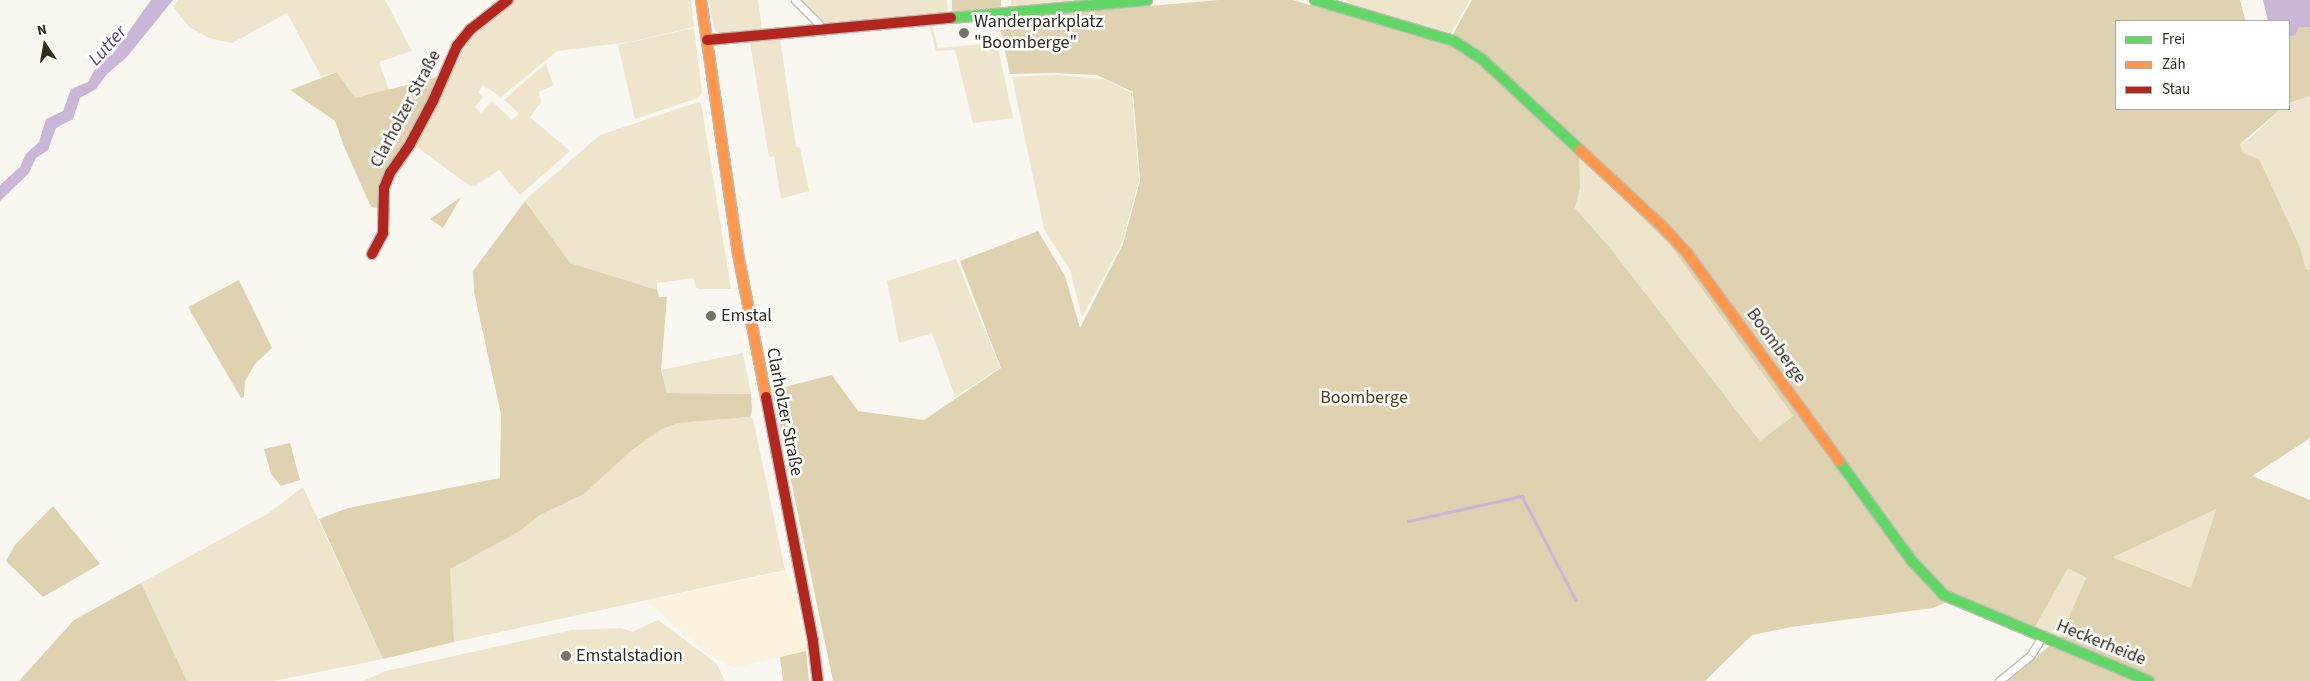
<!DOCTYPE html>
<html>
<head>
<meta charset="utf-8">
<style>
  body { margin:0 }
  #map { position:relative; width:2310px; height:681px; overflow:hidden; background:#faf7f0; font-family:"Source Sans 3",sans-serif }
  div>[style] { position:absolute }
  [style*='--x'] { left:calc(var(--x)*1px); top:calc(var(--y)*1px); width:calc(var(--w)*1px); rotate:calc(var(--a)*1deg) }
  .built>* { inset:0; background:#fbf3de }
  .green>* { inset:0; background:#efe5cc }
  .forest>* { inset:0; background:#dfd2b0 }
  .water>* { inset:0; background:#cab7d8 }
  .stream>* { height:2.5px; margin:-1.25px; padding:0 1.25px; transform-origin:1.25px; border-radius:1.25px; background:#cab7d8 }
  .roads { filter:drop-shadow(1px 0 #c0bdb4) drop-shadow(-1px 0 #c0bdb4) drop-shadow(0 1px #c0bdb4) drop-shadow(0 -1px #c0bdb4) }
  .street>* { height:7px; margin:-3.5px; padding:0 3.5px; transform-origin:3.5px; border-radius:3.5px; background:#fefefd }
  .fast>* { height:10px; margin:-5px; padding:0 5px; transform-origin:5px; border-radius:5px; background:#63d668 }
  .slow>* { height:10px; margin:-5px; padding:0 5px; transform-origin:5px; border-radius:5px; background:#ff974d }
  .jam>* { height:10px; margin:-5px; padding:0 5px; transform-origin:5px; border-radius:5px; background:#b3261e }
  .dots>* { width:14px; height:14px; translate:-50% -50%; box-sizing:border-box; border:2px solid #fff; border-radius:50% }
  span { translate:-50% -50%; white-space:nowrap; text-align:center; line-height:1.15; -webkit-text-stroke:5px #fff; paint-order:stroke }
  .poi-label { font-size:18px; color:#302b1e }
  .left { translate:0 -50%; text-align:left }
  .street-label { font-size:18px; color:#302b1e }
  .park-label { font-size:18px; color:#514215 }
  .water-label { font-size:19px; color:#5e3b7a; font-style:italic }
  .legend { position:absolute; left:2115px; top:20px; width:175px; height:90px; box-sizing:border-box; background:#fff; border:1px solid #acaaa5; margin:0; padding:6px 9px; list-style:none; font-size:15px; color:#302b1e }
  .legend li { display:flex; align-items:center; gap:10px; height:25px }
  .legend b { width:25px; border:1px solid #acaaa5 }
  .north { position:absolute; left:20px; top:20px; width:50px; height:50px; -webkit-text-stroke:4px #fff; paint-order:stroke; rotate:348deg; font-size:14px; font-weight:700; line-height:20px; text-align:center; color:#302b1e }
  .north::after { content:''; display:block; margin:auto; width:18px; height:22px; background:#302b1e; clip-path:polygon(50% 0,100% 100%,50% 72%,0 100%) }
</style>
</head>
<body>
<div id="map">
  <div class="built">
    <div style="clip-path:polygon(786px 571px,793px 586px,806px 651px,733px 668px,705px 652px,646px 601px)"></div>
  </div>
  <div class="green">
    <div style="clip-path:polygon(179px 0,385px 0,412px 51px,379px 62px,389px 90px,355px 98px,337px 72px,321px 76px,287px 13px,232px 43px,209px 38px,189px 27px,173px 6px)"></div>
    <div style="clip-path:polygon(513px 0,691px 0,694px 27px,630px 42px,557px 51px,501px 97px,483px 85px,478px 92px,483px 97px,475px 107px,481px 113px,492px 101px,512px 120px,519px 113px,504px 100px,546px 63px,553px 85px,539px 92px,541px 102px,530px 117px,570px 151px,520px 195px,499px 170px,475px 186px,470px 186px,414px 145px,472px 34px)"></div>
    <div style="clip-path:polygon(709px 0,758px 0,762px 29px,718px 33px,715px 31px)"></div>
    <div style="clip-path:polygon(800px 0,947px 0,948px 14px,834px 24px,821px 22px)"></div>
    <div style="clip-path:polygon(1011px 0,1082px 0,1083px 2px,1011px 9px)"></div>
    <div style="clip-path:polygon(1347px 0,1470px 0,1451px 33px,1342px 5px)"></div>
    <div style="clip-path:polygon(929px 25px,933px 28px,938px 48px,994px 43px,994px 38px,996px 38px,1013px 118px,973px 123px,955px 50px,936px 51px)"></div>
    <div style="clip-path:polygon(694px 28px,702px 93px,698px 98px,635px 119px,618px 45px)"></div>
    <div style="clip-path:polygon(780px 39px,796px 147px,800px 148px,809px 191px,781px 199px,774px 156px,769px 157px,750px 42px)"></div>
    <div style="clip-path:polygon(1056px 75px,1104px 79px,1132px 93px,1139px 180px,1122px 243px,1082px 317px,1070px 270px,1044px 229px,1012px 77px)"></div>
    <div style="clip-path:polygon(2310px 96px,2310px 270px,2306px 269px,2299px 245px,2272px 188px,2243px 153px,2240px 144px,2249px 139px,2281px 109px,2289px 109px,2289px 103px)"></div>
    <div style="clip-path:polygon(698px 102px,701px 103px,731px 289px,697px 289px,693px 278px,657px 283px,657px 290px,569px 263px,525px 200px,600px 135px)"></div>
    <div style="clip-path:polygon(1578px 156px,1671px 246px,1793px 416px,1760px 441px,1611px 249px,1575px 208px,1580px 188px)"></div>
    <div style="clip-path:polygon(956px 259px,1000px 368px,955px 397px,932px 333px,899px 343px,887px 281px)"></div>
    <div style="clip-path:polygon(743px 353px,751px 394px,667px 393px,661px 370px)"></div>
    <div style="clip-path:polygon(750px 417px,753px 419px,785px 570px,454px 642px,449px 569px,520px 531px,540px 515px,584px 494px,632px 450px,662px 429px,678px 423px)"></div>
    <div style="clip-path:polygon(303px 487px,383px 659px,273px 681px,187px 681px,141px 583px,269px 513px)"></div>
    <div style="clip-path:polygon(2216px 508px,2191px 589px,2113px 558px)"></div>
    <div style="clip-path:polygon(2068px 568px,2086px 578px,2060px 638px,2035px 627px)"></div>
    <div style="clip-path:polygon(658px 620px,717px 664px,725px 681px,363px 681px,386px 671px,572px 630px,621px 628px,632px 632px)"></div>
  </div>
  <div class="forest">
    <div style="clip-path:polygon(952px 0,1001px 0,1001px 5px,999px 9px,955px 12px,952px 10px)"></div>
    <div style="clip-path:polygon(evenodd,1219px 0,1292px 0,1448px 43px,1472px 0,2240px 0,2245px 19px,2248px 21px,2116px 21px,2116px 109px,2281px 109px,2240px 144px,2243px 153px,2259px 159px,2299px 245px,2306px 269px,2310px 270px,2310px 438px,2252px 476px,2310px 500px,2310px 681px,2008px 681px,2060px 637px,2086px 578px,2068px 568px,2035px 627px,1962px 596px,1954px 596px,1943px 604px,1933px 608px,1791px 627px,1752px 635px,1705px 681px,833px 681px,772px 390px,832px 375px,858px 411px,924px 420px,1001px 368px,960px 261px,1038px 231px,1065px 276px,1080px 328px,1123px 244px,1140px 181px,1133px 92px,1097px 75px,1055px 73px,1010px 74px,998px 19px,1219px 0,1579px 156px,1671px 246px,1793px 416px,1760px 441px,1611px 249px,1575px 208px,1580px 188px,1579px 156px,1219px 0,2216px 509px,2191px 588px,2114px 558px,2114px 557px,2216px 509px)"></div>
    <div style="clip-path:polygon(2306px 25px,2310px 27px,2310px 96px,2289px 103px,2289px 37px,2293px 36px,2299px 27px)"></div>
    <div style="clip-path:polygon(337px 72px,355px 98px,442px 76px,381px 188px,378px 208px,371px 207px,345px 149px,335px 121px,290px 90px)"></div>
    <div style="clip-path:polygon(461px 197px,443px 228px,430px 219px)"></div>
    <div style="clip-path:polygon(525px 201px,570px 263px,657px 290px,659px 297px,667px 297px,661px 370px,667px 393px,751px 394px,752px 410px,750px 417px,678px 423px,662px 429px,632px 450px,584px 494px,540px 515px,520px 531px,450px 569px,454px 642px,383px 659px,319px 519px,348px 508px,500px 478px,501px 414px,474px 292px,473px 271px)"></div>
    <div style="clip-path:polygon(239px 280px,272px 348px,255px 364px,245px 381px,244px 397px,241px 398px,188px 307px)"></div>
    <div style="clip-path:polygon(290px 443px,300px 480px,281px 486px,271px 474px,264px 449px)"></div>
    <div style="clip-path:polygon(53px 506px,100px 564px,43px 597px,6px 561px,15px 545px)"></div>
    <div style="clip-path:polygon(141px 583px,187px 681px,19px 681px,74px 620px)"></div>
    <div style="clip-path:polygon(806px 651px,809px 681px,783px 681px,780px 657px)"></div>
  </div>
  <div class="water">
    <div style="clip-path:polygon(151px 0,173px 0,126px 58px,107px 74px,96px 89px,80px 98px,73px 119px,56px 128px,48px 150px,36px 158px,29px 173px,0 201px,0 185px,20px 167px,26px 154px,39px 142px,46px 119px,63px 111px,71px 89px,88px 82px,100px 60px,112px 55px)"></div>
    <div style="clip-path:polygon(2263px 0,2310px 0,2310px 27px,2299px 27px,2295px 35px,2289px 37px,2289px 21px,2268px 21px)"></div>
  </div>
  <div class="stream">
    <div style="--x:1408;--y:521;--w:117;--a:-12.4"></div>
    <div style="--x:1522;--y:496;--w:117;--a:62.6"></div>
  </div>
  <div class="roads">
    <div class="street">
      <div style="--x:795;--y:0;--w:33;--a:45"></div>
      <div style="--x:818;--y:23;--w:6;--a:81"></div>
      <div style="--x:1999;--y:681;--w:40;--a:-39"></div>
      <div style="--x:2030;--y:656;--w:22;--a:-58"></div>
    </div>
    <div class="fast">
      <div style="--x:1315;--y:0;--w:145;--a:16.4"></div>
      <div style="--x:1454;--y:41;--w:35;--a:33"></div>
      <div style="--x:1483;--y:60;--w:132;--a:42.9"></div>
      <div style="--x:951;--y:18;--w:197;--a:-5.2"></div>
      <div style="--x:1839;--y:461;--w:124;--a:53.9"></div>
      <div style="--x:1912;--y:561;--w:47;--a:46.7"></div>
      <div style="--x:1944;--y:595;--w:222;--a:22.8"></div>
    </div>
    <div class="slow">
      <div style="--x:701;--y:0;--w:257;--a:81.7"></div>
      <div style="--x:738;--y:254;--w:146;--a:78.9"></div>
      <div style="--x:1580;--y:150;--w:112;--a:42.8"></div>
      <div style="--x:1662;--y:226;--w:37;--a:47"></div>
      <div style="--x:1687;--y:253;--w:258;--a:53.8"></div>
    </div>
    <div class="jam">
      <div style="--x:707;--y:40;--w:245;--a:-5.2"></div>
      <div style="--x:372;--y:254;--w:24;--a:-62"></div>
      <div style="--x:383;--y:233;--w:45;--a:-88.7"></div>
      <div style="--x:384;--y:188;--w:16;--a:-68"></div>
      <div style="--x:390;--y:173;--w:35;--a:-55"></div>
      <div style="--x:410;--y:144;--w:49;--a:-61.9"></div>
      <div style="--x:433;--y:101;--w:60;--a:-66.4"></div>
      <div style="--x:457;--y:46;--w:22;--a:-51"></div>
      <div style="--x:471;--y:29;--w:47;--a:-38.1"></div>
      <div style="--x:766;--y:397;--w:249;--a:79.1"></div>
      <div style="--x:813;--y:642;--w:39;--a:83"></div>
    </div>
  </div>
  <div class="dots">
    <div style="left:964px;top:33px;background:#777268"></div>
    <div style="left:711px;top:316px;background:#777268"></div>
    <div style="left:566px;top:656px;background:#777268"></div>
  </div>
  <div class="poi-label">
    <span class="left" style="left:974px;top:33px">Wanderparkplatz<br>"Boomberge"</span>
    <span class="left" style="left:721px;top:316px">Emstal</span>
    <span class="left" style="left:576px;top:656px">Emstalstadion</span>
  </div>
  <div class="street-label">
    <span style="left:406px;top:109px;rotate:-62deg">Clarholzer Straße</span>
    <span style="left:1776px;top:346px;rotate:54deg">Boomberge</span>
    <span style="left:784px;top:412px;rotate:79deg">Clarholzer Straße</span>
    <span style="left:2101px;top:643px;rotate:22deg">Heckerheide</span>
  </div>
  <div class="park-label">
    <span style="left:1364px;top:398px">Boomberge</span>
  </div>
  <div class="water-label">
    <span style="left:108px;top:46px;rotate:-48deg">Lutter</span>
  </div>
  <ul class="legend">
  <li><b style="height:6px;background:#63d668"></b>Frei</li>
  <li><b style="height:6px;background:#ff974d"></b>Zäh</li>
  <li><b style="height:6px;background:#b3261e"></b>Stau</li>
  </ul>
  <div class="north">N</div>
</div>
</body>
</html>
